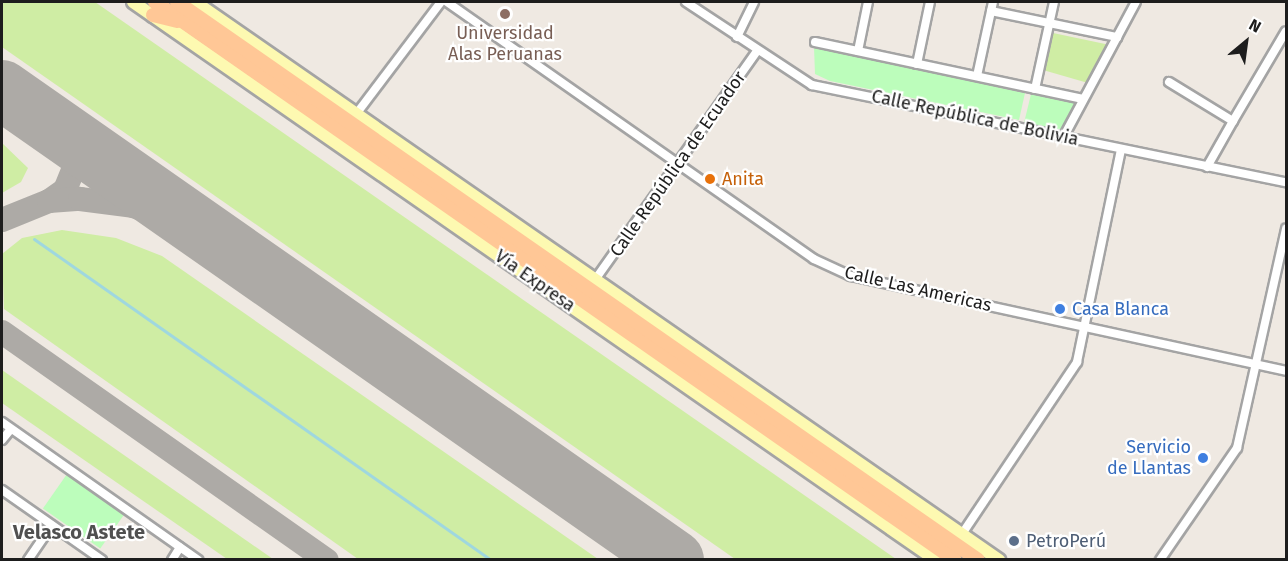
<!DOCTYPE html>
<html>
<head>
<meta charset="utf-8">
<style>
  body { margin:0 }
  #map { position:relative; width:1288px; height:561px; overflow:hidden; background:#efe9e2; font-family:"Fira Sans",sans-serif }
  div>[style] { position:absolute }
  [style*='--x'] { left:calc(var(--x)*1px); top:calc(var(--y)*1px); width:calc(var(--w)*1px); rotate:calc(var(--a)*1deg) }
  .grass>* { inset:0; background:#cfeda4 }
  .park>* { inset:0; background:#bcfdbb; transform-origin:0 0 }
  .stream>* { height:3px; margin:-1.5px; padding:0 1.5px; transform-origin:1.5px; border-radius:1.5px; background:#9fd7df }
  .taxiway>* { height:24px; margin:-12px; padding:0 12px; transform-origin:12px; border-radius:12px; background:#adaaa6 }
  .runway>* { height:60px; margin:-30px; padding:0 30px; transform-origin:30px; border-radius:30px; background:#adaaa6 }
  .roads { filter:drop-shadow(2px 0 #a4a4a4) drop-shadow(-2px 0 #a4a4a4) drop-shadow(0 2px #a4a4a4) drop-shadow(0 -2px #a4a4a4) }
  .street>* { height:8px; margin:-4px; padding:0 4px; transform-origin:4px; border-radius:4px; background:#fff }
  .secondary>* { height:12px; margin:-6px; padding:0 6px; transform-origin:6px; border-radius:6px; background:#fdf9b1 }
  .primary>* { height:14px; margin:-7px; padding:0 7px; transform-origin:7px; border-radius:7px; background:#ffc796 }
  .dots>* { width:16px; height:16px; translate:-50% -50%; box-sizing:border-box; border:3px solid #fff; border-radius:50% }
  span { translate:-50% -50%; white-space:nowrap; text-align:center; line-height:1.15; -webkit-text-stroke:4.5px #fff; paint-order:stroke }
  .education-label { font-size:18px; color:#785e54 }
  .street-label { font-size:18px; color:#1d1d1d }
  .food-label { font-size:18px; color:#c56008 }
  .left { translate:0 -50%; text-align:left }
  .shop-label { font-size:18px; color:#366cbe }
  .right { translate:-100% -50%; text-align:right }
  .service-label { font-size:18px; color:#4e5e75 }
  .neighbourhood-label { font-size:20px; color:#505050; font-weight:700 }
  .frame { position:absolute; inset:0; border:3px solid #1d1d1d; pointer-events:none }
  .north { position:absolute; left:1216px; top:12px; width:60px; height:60px; -webkit-text-stroke:4px #fff; paint-order:stroke; rotate:29deg; font-size:16px; font-weight:700; line-height:24px; text-align:center; color:#1d1d1d }
  .north::after { content:''; display:block; margin:auto; width:21px; height:27px; background:#1d1d1d; clip-path:polygon(50% 0,100% 100%,50% 72%,0 100%) }
</style>
</head>
<body>
<div id="map">
  <div class="grass">
    <div style="clip-path:polygon(2px 2px,95px 2px,896px 559px,735px 559px,2px 47px)"></div>
    <div style="clip-path:polygon(1053px 33px,1110px 45px,1088px 83px,1043px 70px)"></div>
    <div style="clip-path:polygon(2px 143px,28px 168px,21px 182px,2px 193px)"></div>
    <div style="clip-path:polygon(62px 230px,116px 238px,162px 256px,598px 559px,358px 559px,4px 309px,2px 254px,22px 238px)"></div>
    <div style="clip-path:polygon(2px 370px,273px 559px,227px 559px,2px 403px)"></div>
  </div>
  <div class="park">
    <div style="clip-path:polygon(814px 47px,1025px 93px,1019px 120px,830px 81px,815px 74px)"></div>
    <div style="clip-path:polygon(1032px 90px,1081px 100px,1064px 132px,1024px 123px)"></div>
    <div style="left:67px;top:474px;width:70px;height:42px;rotate:35deg"></div>
  </div>
  <div class="stream">
    <div style="--x:34;--y:239;--w:558;--a:35.08"></div>
  </div>
  <div class="taxiway">
    <div style="--x:49;--y:201;--w:19;--a:-35"></div>
    <div style="--x:65;--y:190;--w:27;--a:-68"></div>
    <div style="--x:75;--y:165;--w:18;--a:-99"></div>
    <div style="--x:72;--y:147;--w:28;--a:-132"></div>
    <div style="--x:2;--y:220;--w:51;--a:-22"></div>
    <div style="--x:49;--y:201;--w:31;--a:-4"></div>
    <div style="--x:80;--y:199;--w:53;--a:7.5"></div>
    <div style="--x:133;--y:206;--w:74;--a:19.7"></div>
    <div style="--x:2;--y:332;--w:397;--a:35.1"></div>
  </div>
  <div class="runway">
    <div style="--x:2;--y:90;--w:820;--a:34.97"></div>
  </div>
  <div class="roads">
    <div class="street">
      <div style="--x:447;--y:2;--w:448;--a:35"></div>
      <div style="--x:814;--y:259;--w:41;--a:24.7"></div>
      <div style="--x:851;--y:276;--w:445;--a:12.3"></div>
      <div style="--x:686;--y:2;--w:151;--a:33.4"></div>
      <div style="--x:812;--y:85;--w:484;--a:11.6"></div>
      <div style="--x:991;--y:11;--w:129;--a:11.7"></div>
      <div style="--x:737;--y:37;--w:39;--a:-64"></div>
      <div style="--x:815;--y:42;--w:274;--a:12"></div>
      <div style="--x:858;--y:51;--w:50;--a:-78.5"></div>
      <div style="--x:917;--y:64;--w:63;--a:-78.2"></div>
      <div style="--x:977;--y:76;--w:76;--a:-77.8"></div>
      <div style="--x:1169;--y:82;--w:75;--a:31.4"></div>
      <div style="--x:1233;--y:121;--w:104;--a:-59.5"></div>
      <div style="--x:1035;--y:89;--w:89;--a:-77.7"></div>
      <div style="--x:357;--y:113;--w:139;--a:-52.9"></div>
      <div style="--x:1064;--y:136;--w:152;--a:-61.8"></div>
      <div style="--x:1207;--y:167;--w:53;--a:-60.5"></div>
      <div style="--x:597;--y:277;--w:278;--a:-54.7"></div>
      <div style="--x:2;--y:422;--w:240;--a:35.1"></div>
      <div style="--x:2;--y:440;--w:14;--a:-51"></div>
      <div style="--x:2;--y:490;--w:122;--a:35"></div>
      <div style="--x:962;--y:534;--w:207;--a:-56.2"></div>
      <div style="--x:1077;--y:362;--w:217;--a:-78.3"></div>
      <div style="--x:28;--y:560;--w:42;--a:-55.6"></div>
      <div style="--x:172;--y:560;--w:15;--a:-58"></div>
      <div style="--x:1160;--y:560;--w:136;--a:-55.5"></div>
      <div style="--x:1237;--y:448;--w:225;--a:-77.4"></div>
    </div>
    <div class="secondary">
      <div style="--x:133;--y:2;--w:978;--a:34.8"></div>
      <div style="--x:195;--y:2;--w:979;--a:34.76"></div>
    </div>
    <div class="primary">
      <div style="--x:155;--y:2;--w:975;--a:34.9"></div>
      <div style="--x:177;--y:2;--w:976;--a:34.86"></div>
      <div style="--x:153;--y:15;--w:25;--a:14"></div>
    </div>
  </div>
  <div class="dots">
    <div style="left:505px;top:14px;background:#8d6e63"></div>
    <div style="left:710px;top:179px;background:#e8710a"></div>
    <div style="left:1060px;top:309px;background:#3f7fe0"></div>
    <div style="left:1203px;top:458px;background:#3f7fe0"></div>
    <div style="left:1014px;top:541px;background:#5c6f8a"></div>
  </div>
  <div class="education-label">
    <span style="left:505px;top:44px">Universidad<br>Alas Peruanas</span>
  </div>
  <div class="street-label">
    <span style="left:975px;top:118px;rotate:12deg">Calle República de Bolivia</span>
    <span style="left:678px;top:164px;rotate:-55deg">Calle República de Ecuador</span>
    <span style="left:535px;top:281px;rotate:35deg">Vía Expresa</span>
    <span style="left:918px;top:289px;rotate:13deg">Calle Las Americas</span>
  </div>
  <div class="food-label">
    <span class="left" style="left:722px;top:179px">Anita</span>
  </div>
  <div class="shop-label">
    <span class="left" style="left:1072px;top:309px">Casa Blanca</span>
    <span class="right" style="left:1191px;top:458px">Servicio<br>de Llantas</span>
  </div>
  <div class="service-label">
    <span class="left" style="left:1026px;top:541px">PetroPerú</span>
  </div>
  <div class="neighbourhood-label">
    <span style="left:79px;top:532px">Velasco Astete</span>
  </div>
  <div class="frame"></div>
  <div class="north">N</div>
</div>
</body>
</html>
